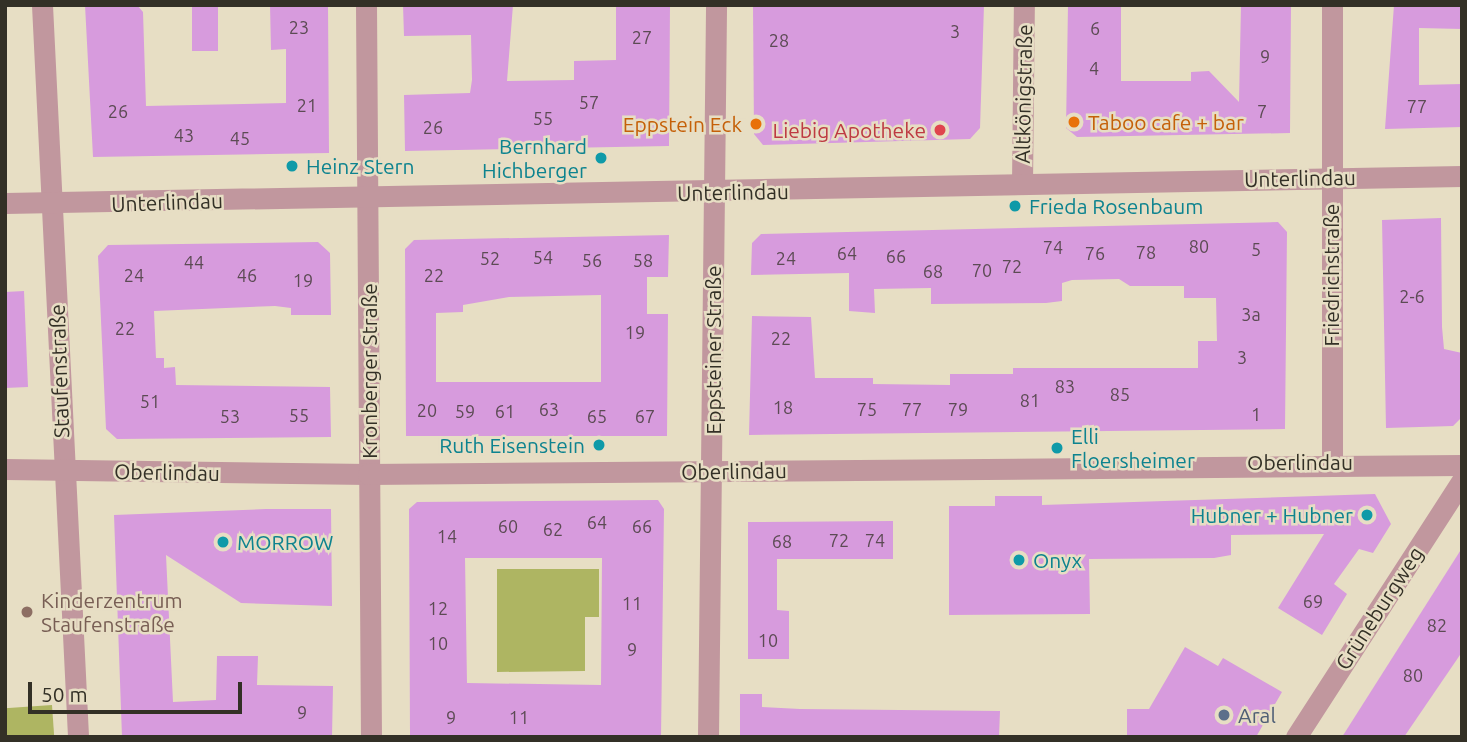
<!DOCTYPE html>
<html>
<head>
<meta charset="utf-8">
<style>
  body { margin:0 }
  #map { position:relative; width:1467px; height:742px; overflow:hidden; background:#e7dec4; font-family:Ubuntu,sans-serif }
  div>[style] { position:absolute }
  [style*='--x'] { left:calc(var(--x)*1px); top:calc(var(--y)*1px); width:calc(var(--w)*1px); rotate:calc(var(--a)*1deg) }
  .green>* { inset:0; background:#aeb562; transform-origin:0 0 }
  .building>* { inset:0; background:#d79bdd; transform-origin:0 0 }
  .street>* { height:21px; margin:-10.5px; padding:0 10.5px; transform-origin:10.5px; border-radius:10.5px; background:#c1979e }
  .dots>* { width:19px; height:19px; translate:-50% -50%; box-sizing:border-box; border:4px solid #e7dec4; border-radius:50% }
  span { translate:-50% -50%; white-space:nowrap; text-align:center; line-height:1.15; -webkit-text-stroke:5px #e7dec4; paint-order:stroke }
  .number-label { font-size:18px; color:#5c4b54 }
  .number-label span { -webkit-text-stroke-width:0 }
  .street-label { font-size:21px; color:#333026 }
  .food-label { font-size:21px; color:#c56008 }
  .left { translate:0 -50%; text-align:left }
  .right { translate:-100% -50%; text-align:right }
  .health-label { font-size:21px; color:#be3a42 }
  .culture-label { font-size:21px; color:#0d838f }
  .education-label { font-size:21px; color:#785e54 }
  .service-label { font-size:21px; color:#4e5e75 }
  .frame { position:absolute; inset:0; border:7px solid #333026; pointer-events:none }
  .scale { position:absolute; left:28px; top:682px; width:214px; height:32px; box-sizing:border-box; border:4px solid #333026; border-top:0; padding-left:9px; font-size:21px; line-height:24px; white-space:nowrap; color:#333026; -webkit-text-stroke:5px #e7dec4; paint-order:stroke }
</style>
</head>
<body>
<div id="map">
  <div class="green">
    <div style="clip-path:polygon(497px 569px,599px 569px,599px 617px,585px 617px,585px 671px,497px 672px)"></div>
    <div style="left:52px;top:705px;width:32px;height:47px;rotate:86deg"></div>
  </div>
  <div class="building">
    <div style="clip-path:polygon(85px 5px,137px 5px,143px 12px,146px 106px,286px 103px,286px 49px,271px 50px,270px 5px,328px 5px,329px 153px,93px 157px)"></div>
    <div style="left:192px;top:5px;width:26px;height:46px"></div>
    <div style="clip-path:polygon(403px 5px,513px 5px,507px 81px,574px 80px,574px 61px,616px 60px,616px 5px,670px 5px,669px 146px,405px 151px,404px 95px,470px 93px,472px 80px,471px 35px,404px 36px)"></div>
    <div style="clip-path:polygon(753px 5px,984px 5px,980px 128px,970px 139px,763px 145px,754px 134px)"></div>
    <div style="clip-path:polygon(1068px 5px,1121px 5px,1121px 81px,1191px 81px,1191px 72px,1209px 71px,1239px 102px,1241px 5px,1291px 5px,1290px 133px,1077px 137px,1066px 128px)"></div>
    <div style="clip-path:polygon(1394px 5px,1462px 5px,1462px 29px,1419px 28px,1419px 85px,1462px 84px,1462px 127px,1385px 129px)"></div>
    <div style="clip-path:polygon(1441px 218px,1442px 327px,1444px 349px,1462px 353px,1462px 417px,1453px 426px,1386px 428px,1382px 220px)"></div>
    <div style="clip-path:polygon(1278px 222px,1287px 232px,1285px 429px,749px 435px,752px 316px,811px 317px,815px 378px,873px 378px,873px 384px,950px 385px,950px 374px,1013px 374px,1013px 368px,1198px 368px,1198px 341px,1217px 341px,1216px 298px,1184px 298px,1184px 286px,1130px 286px,1119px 279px,1072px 280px,1062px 283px,1062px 301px,1046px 303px,931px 304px,931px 288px,874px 289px,875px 313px,849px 311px,849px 273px,751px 275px,752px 243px,761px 234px)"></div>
    <div style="clip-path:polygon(evenodd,669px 235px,668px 277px,647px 277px,647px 314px,668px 314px,667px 436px,406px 436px,405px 249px,414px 240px,669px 235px,601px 295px,601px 382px,436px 382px,436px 313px,463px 312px,463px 305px,509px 297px,601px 295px)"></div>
    <div style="clip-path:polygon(318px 242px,330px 253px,331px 315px,291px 315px,291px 308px,275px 306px,154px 311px,156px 358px,164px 358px,164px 368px,175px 367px,176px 385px,330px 387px,331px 437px,117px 439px,106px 429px,98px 256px,108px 245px)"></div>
    <div style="clip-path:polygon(24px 291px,28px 387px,5px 388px,5px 292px)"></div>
    <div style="clip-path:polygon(1375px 494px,1391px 524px,1373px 553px,1359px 549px,1334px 584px,1347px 594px,1322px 635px,1278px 608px,1324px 534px,1231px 535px,1231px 555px,1214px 558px,1089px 559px,1090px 614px,949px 615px,949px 506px,995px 506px,995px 496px,1042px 496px,1042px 505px)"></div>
    <div style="clip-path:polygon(evenodd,658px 500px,664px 509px,661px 737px,410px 737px,409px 509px,417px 502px,658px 500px,465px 558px,602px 558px,601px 685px,467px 683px,465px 558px)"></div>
    <div style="clip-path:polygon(266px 509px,331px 509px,332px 606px,241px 603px,166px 555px,173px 702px,216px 700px,217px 656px,258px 656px,257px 685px,333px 686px,332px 737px,122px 737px,114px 515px)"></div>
    <div style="clip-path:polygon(893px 521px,893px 559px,777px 559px,777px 610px,789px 611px,789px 659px,748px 659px,748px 522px)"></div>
    <div style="clip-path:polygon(1462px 548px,1462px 652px,1404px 737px,1342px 737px)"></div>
    <div style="clip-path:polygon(1185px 647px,1218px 666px,1223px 658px,1282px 692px,1256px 737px,1127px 737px,1127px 709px,1149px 709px)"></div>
    <div style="clip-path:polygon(740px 694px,762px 694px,762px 707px,800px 709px,1000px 711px,999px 737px,740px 737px)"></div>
  </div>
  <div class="street">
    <div style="--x:42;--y:5;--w:733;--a:87.18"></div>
    <div style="--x:366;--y:5;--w:732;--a:89.61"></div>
    <div style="--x:1022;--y:184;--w:179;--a:-89.4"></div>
    <div style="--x:5;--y:203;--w:1457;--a:-1.06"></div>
    <div style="--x:1332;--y:461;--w:456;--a:-90"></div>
    <div style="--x:5;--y:469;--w:363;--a:0.8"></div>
    <div style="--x:368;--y:474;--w:1094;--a:-0.47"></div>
    <div style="--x:708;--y:737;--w:732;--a:-89.37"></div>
    <div style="--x:1296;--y:737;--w:306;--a:-57.1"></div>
  </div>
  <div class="dots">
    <div style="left:1074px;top:122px;background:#e8710a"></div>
    <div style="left:756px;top:124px;background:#e8710a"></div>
    <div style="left:940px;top:130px;background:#e0444e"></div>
    <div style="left:601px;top:158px;background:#0f9aa8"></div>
    <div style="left:292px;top:166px;background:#0f9aa8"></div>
    <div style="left:1015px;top:206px;background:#0f9aa8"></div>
    <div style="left:599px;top:445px;background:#0f9aa8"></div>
    <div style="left:1057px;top:448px;background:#0f9aa8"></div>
    <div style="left:1367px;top:515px;background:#0f9aa8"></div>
    <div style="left:223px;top:542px;background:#0f9aa8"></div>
    <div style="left:1019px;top:560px;background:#0f9aa8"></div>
    <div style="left:27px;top:612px;background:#8d6e63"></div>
    <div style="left:1224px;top:715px;background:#5c6f8a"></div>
  </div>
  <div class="number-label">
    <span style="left:299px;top:27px">23</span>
    <span style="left:1095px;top:28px">6</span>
    <span style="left:955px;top:31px">3</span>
    <span style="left:642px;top:37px">27</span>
    <span style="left:779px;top:40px">28</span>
    <span style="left:1265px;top:56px">9</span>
    <span style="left:1094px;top:68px">4</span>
    <span style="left:589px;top:102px">57</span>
    <span style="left:307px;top:105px">21</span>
    <span style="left:1417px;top:106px">77</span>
    <span style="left:118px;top:111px">26</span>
    <span style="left:1262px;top:111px">7</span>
    <span style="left:543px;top:118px">55</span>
    <span style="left:433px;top:127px">26</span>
    <span style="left:184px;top:135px">43</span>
    <span style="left:240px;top:138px">45</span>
    <span style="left:1199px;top:246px">80</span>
    <span style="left:1053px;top:247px">74</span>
    <span style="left:1256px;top:249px">5</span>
    <span style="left:1146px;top:252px">78</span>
    <span style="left:847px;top:253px">64</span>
    <span style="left:1095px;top:253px">76</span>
    <span style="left:896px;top:256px">66</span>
    <span style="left:543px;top:257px">54</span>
    <span style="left:490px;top:258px">52</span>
    <span style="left:786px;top:258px">24</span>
    <span style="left:592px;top:260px">56</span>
    <span style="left:643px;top:260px">58</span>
    <span style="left:194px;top:262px">44</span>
    <span style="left:1012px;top:266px">72</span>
    <span style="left:982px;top:270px">70</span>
    <span style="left:933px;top:271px">68</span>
    <span style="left:134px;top:275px">24</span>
    <span style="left:247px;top:275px">46</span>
    <span style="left:434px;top:275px">22</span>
    <span style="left:303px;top:280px">19</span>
    <span style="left:1412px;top:296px">2-6</span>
    <span style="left:1251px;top:314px">3a</span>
    <span style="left:125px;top:328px">22</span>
    <span style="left:635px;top:332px">19</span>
    <span style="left:781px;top:338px">22</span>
    <span style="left:1242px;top:357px">3</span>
    <span style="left:1065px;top:386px">83</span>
    <span style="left:1120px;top:394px">85</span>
    <span style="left:1030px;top:400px">81</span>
    <span style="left:150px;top:401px">51</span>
    <span style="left:783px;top:407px">18</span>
    <span style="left:549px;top:409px">63</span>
    <span style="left:867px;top:409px">75</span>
    <span style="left:912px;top:409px">77</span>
    <span style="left:958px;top:409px">79</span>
    <span style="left:427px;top:410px">20</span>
    <span style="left:465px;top:411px">59</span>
    <span style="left:505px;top:411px">61</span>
    <span style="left:1256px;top:414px">1</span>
    <span style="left:299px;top:415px">55</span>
    <span style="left:230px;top:416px">53</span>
    <span style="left:597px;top:416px">65</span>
    <span style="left:645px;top:416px">67</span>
    <span style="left:597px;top:522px">64</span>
    <span style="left:508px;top:526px">60</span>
    <span style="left:642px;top:526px">66</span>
    <span style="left:553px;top:529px">62</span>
    <span style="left:447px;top:536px">14</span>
    <span style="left:839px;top:540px">72</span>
    <span style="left:875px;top:540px">74</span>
    <span style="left:782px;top:541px">68</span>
    <span style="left:1313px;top:601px">69</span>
    <span style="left:632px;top:603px">11</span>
    <span style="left:438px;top:608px">12</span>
    <span style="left:1437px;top:625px">82</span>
    <span style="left:768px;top:640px">10</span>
    <span style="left:438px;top:643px">10</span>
    <span style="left:632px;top:649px">9</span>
    <span style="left:1413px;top:675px">80</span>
    <span style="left:302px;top:712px">9</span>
    <span style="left:451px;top:717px">9</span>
    <span style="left:519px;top:717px">11</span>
  </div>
  <div class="street-label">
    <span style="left:1023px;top:94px;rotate:-89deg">Altkönigstraße</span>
    <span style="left:1300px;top:178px;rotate:-1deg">Unterlindau</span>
    <span style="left:733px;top:192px;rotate:-1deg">Unterlindau</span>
    <span style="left:167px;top:202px;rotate:-2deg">Unterlindau</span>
    <span style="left:1331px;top:275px;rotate:-90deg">Friedrichstraße</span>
    <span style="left:713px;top:350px;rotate:-90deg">Eppsteiner Straße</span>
    <span style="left:59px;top:371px;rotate:-92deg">Staufenstraße</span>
    <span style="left:369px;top:371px;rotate:-90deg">Kronberger Straße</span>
    <span style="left:1300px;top:462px">Oberlindau</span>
    <span style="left:734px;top:471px;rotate:-1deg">Oberlindau</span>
    <span style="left:167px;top:472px;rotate:1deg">Oberlindau</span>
    <span style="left:1379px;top:608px;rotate:-57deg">Grüneburgweg</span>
  </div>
  <div class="food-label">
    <span class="left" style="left:1088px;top:122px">Taboo cafe + bar</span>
    <span class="right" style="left:742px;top:124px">Eppstein Eck</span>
  </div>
  <div class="health-label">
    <span class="right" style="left:926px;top:130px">Liebig Apotheke</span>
  </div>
  <div class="culture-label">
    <span class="right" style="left:587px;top:158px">Bernhard<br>Hichberger</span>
    <span class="left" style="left:306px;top:166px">Heinz Stern</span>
    <span class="left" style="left:1029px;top:206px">Frieda Rosenbaum</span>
    <span class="left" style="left:1071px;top:448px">Elli<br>Floersheimer</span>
    <span class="right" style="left:585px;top:445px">Ruth Eisenstein</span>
    <span class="right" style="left:1353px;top:515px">Hubner + Hubner</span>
    <span class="left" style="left:237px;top:542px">MORROW</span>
    <span class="left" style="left:1033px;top:560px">Onyx</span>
  </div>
  <div class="education-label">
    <span class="left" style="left:41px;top:612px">Kinderzentrum<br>Staufenstraße</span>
  </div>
  <div class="service-label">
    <span class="left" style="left:1238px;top:715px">Aral</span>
  </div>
  <div class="frame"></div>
  <div class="scale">50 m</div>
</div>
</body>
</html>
